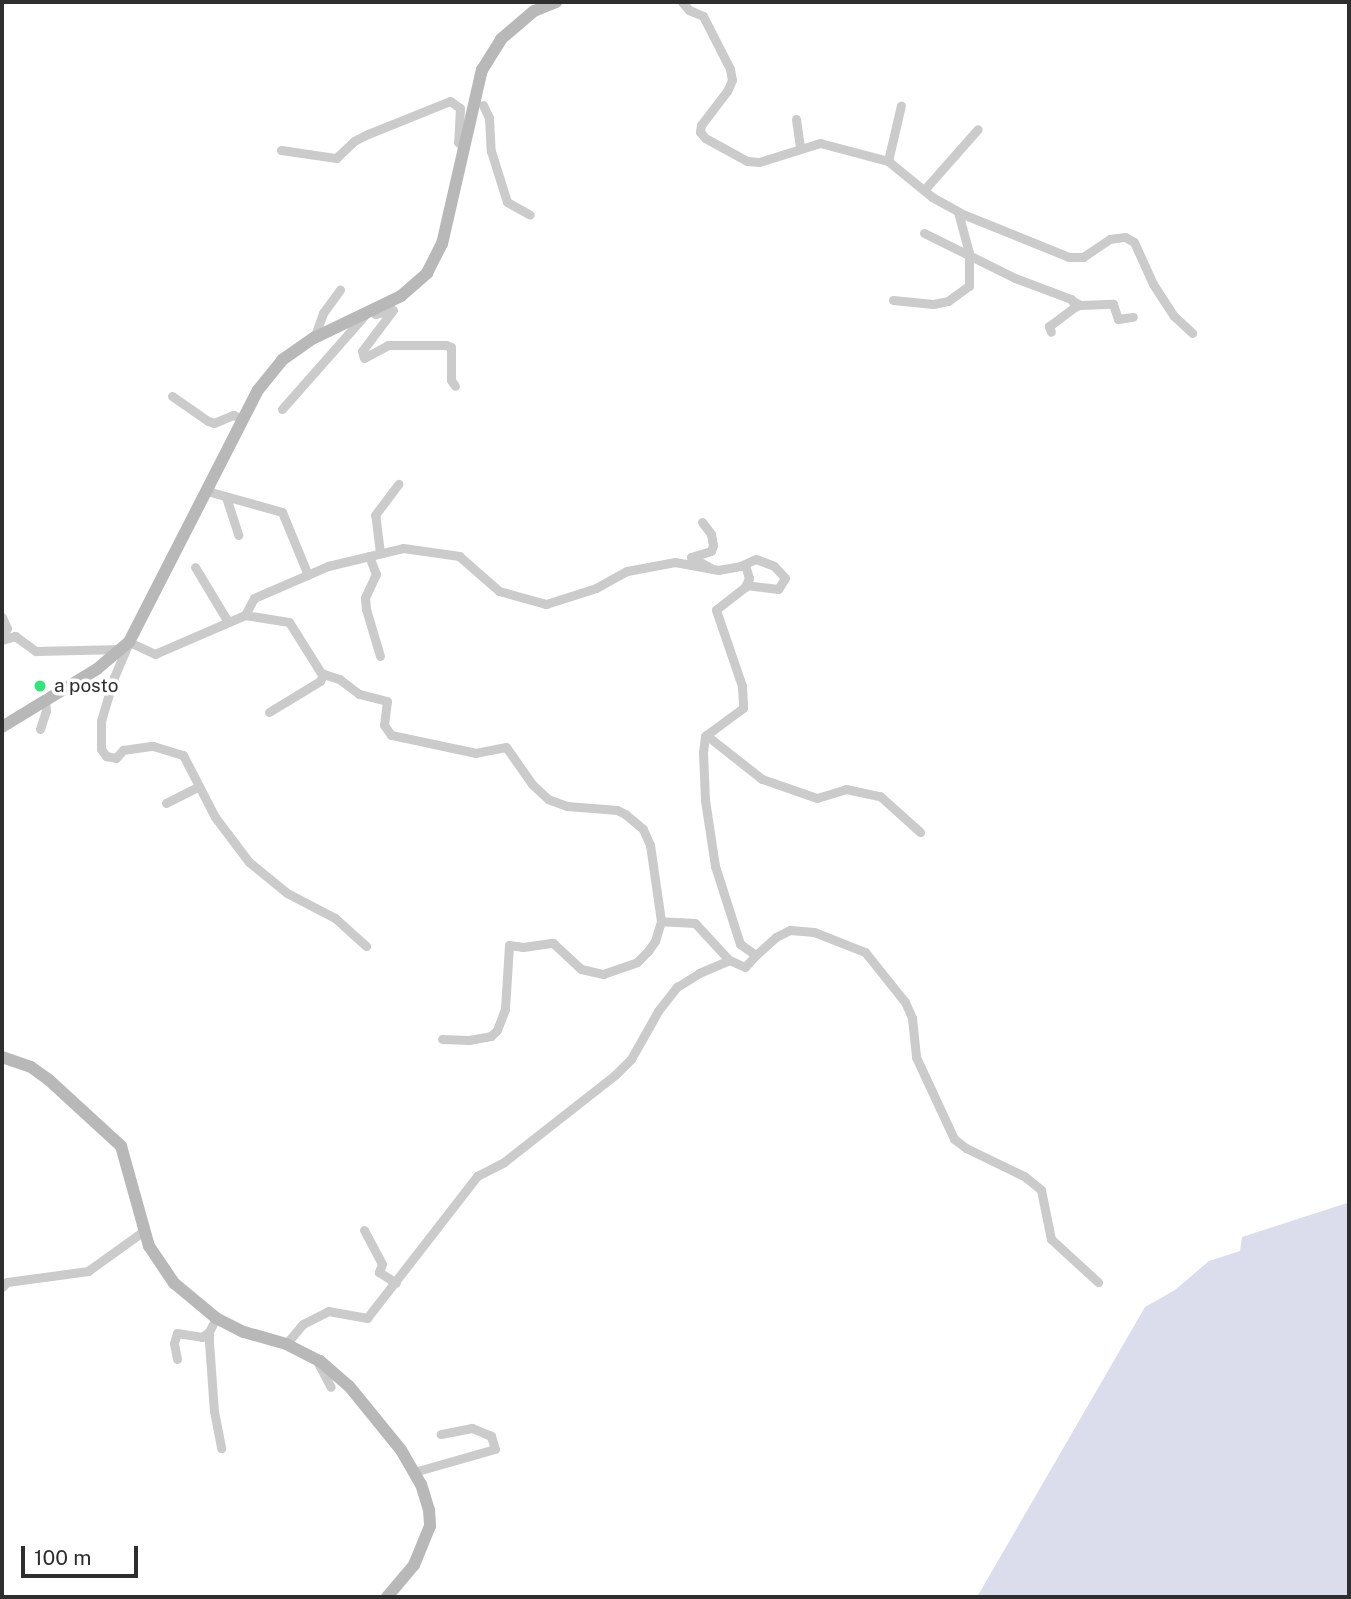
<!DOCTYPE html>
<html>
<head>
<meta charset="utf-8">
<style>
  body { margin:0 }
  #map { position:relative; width:1351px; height:1599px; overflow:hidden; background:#fff; font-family:"Public Sans",sans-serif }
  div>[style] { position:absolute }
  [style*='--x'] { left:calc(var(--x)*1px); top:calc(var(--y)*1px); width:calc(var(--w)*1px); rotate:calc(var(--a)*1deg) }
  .green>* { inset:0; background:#dcddec }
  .minor>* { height:9px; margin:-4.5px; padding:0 4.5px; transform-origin:4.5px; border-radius:4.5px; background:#cbcbcb }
  .secondary>* { height:12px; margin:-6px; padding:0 6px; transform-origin:6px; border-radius:6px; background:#b8b8b8 }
  .dots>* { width:19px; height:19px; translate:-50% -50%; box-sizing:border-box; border:4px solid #fff; border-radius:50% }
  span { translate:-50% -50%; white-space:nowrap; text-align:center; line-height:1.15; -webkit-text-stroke:7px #fff; paint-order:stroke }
  .poi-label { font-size:19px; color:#2e2e2e }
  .left { translate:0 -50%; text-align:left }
  .frame { position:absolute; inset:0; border:4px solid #2e2e2e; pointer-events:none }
  .scale { position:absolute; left:21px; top:1546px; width:117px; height:32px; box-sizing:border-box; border:4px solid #2e2e2e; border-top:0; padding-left:9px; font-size:21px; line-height:24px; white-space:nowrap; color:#2e2e2e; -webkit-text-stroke:5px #fff; paint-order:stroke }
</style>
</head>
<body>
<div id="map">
  <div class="green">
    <div style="clip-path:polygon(1349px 1076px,1349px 1597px,977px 1597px,1145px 1307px,1175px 1290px,1209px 1261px,1240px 1251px,1242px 1237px,1347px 1203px)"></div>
  </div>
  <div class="minor">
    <div style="--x:682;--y:2;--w:11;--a:49"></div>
    <div style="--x:689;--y:10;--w:15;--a:23"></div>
    <div style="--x:703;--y:16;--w:59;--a:63"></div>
    <div style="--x:730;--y:69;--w:11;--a:80"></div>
    <div style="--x:732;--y:80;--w:12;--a:114"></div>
    <div style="--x:727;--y:91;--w:43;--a:127.4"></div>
    <div style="--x:701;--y:125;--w:7;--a:98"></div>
    <div style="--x:700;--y:132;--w:8;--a:50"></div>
    <div style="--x:705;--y:138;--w:48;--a:28.7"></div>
    <div style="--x:747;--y:161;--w:12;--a:5"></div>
    <div style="--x:759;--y:162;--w:64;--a:-17.3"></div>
    <div style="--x:820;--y:143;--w:70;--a:14.8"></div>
    <div style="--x:888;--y:161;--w:57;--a:39.3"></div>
    <div style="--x:932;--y:197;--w:38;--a:29"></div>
    <div style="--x:965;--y:215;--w:112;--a:22"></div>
    <div style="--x:1069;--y:257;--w:14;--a:0"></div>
    <div style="--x:1083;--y:257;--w:32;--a:-34"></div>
    <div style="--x:1110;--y:239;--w:15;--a:-8"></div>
    <div style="--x:1125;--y:237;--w:10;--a:29"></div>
    <div style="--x:1134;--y:242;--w:46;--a:65.7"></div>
    <div style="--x:1153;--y:284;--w:38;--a:57"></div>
    <div style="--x:1174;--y:316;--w:25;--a:43"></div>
    <div style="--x:483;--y:105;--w:14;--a:65"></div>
    <div style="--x:489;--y:118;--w:33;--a:87"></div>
    <div style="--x:491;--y:151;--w:53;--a:72.6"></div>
    <div style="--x:507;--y:202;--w:26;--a:29"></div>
    <div style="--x:796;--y:119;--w:29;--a:82"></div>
    <div style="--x:281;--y:150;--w:56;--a:8.3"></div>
    <div style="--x:336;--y:158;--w:25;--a:-43"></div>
    <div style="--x:354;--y:141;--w:16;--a:-27"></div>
    <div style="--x:368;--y:134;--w:88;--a:-21.9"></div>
    <div style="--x:450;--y:101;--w:12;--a:35"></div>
    <div style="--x:460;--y:108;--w:34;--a:93"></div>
    <div style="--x:458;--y:142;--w:8;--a:40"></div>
    <div style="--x:888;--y:161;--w:57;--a:-76.9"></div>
    <div style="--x:924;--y:190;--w:81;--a:-48.5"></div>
    <div style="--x:924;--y:233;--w:102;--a:26.3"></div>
    <div style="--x:1015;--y:278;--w:60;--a:20.6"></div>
    <div style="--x:1071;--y:299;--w:9;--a:54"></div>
    <div style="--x:1076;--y:306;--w:34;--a:143"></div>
    <div style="--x:1049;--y:326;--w:6;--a:72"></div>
    <div style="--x:893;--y:300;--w:40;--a:5.7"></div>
    <div style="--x:933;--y:304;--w:15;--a:-11"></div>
    <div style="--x:948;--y:301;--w:26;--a:-36"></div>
    <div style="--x:969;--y:286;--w:33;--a:-90"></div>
    <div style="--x:969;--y:253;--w:42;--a:-105"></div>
    <div style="--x:1075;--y:302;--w:6;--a:31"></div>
    <div style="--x:1080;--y:305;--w:33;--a:-2"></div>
    <div style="--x:1113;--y:304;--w:16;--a:72"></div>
    <div style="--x:1118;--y:319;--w:15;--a:-8"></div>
    <div style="--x:375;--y:314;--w:18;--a:-13"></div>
    <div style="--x:393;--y:310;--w:51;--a:127.1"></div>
    <div style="--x:362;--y:351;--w:7;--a:74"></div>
    <div style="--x:364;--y:358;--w:27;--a:-28"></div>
    <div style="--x:388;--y:345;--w:58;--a:0"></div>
    <div style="--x:446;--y:345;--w:5;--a:22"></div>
    <div style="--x:451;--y:347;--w:33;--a:90"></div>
    <div style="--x:451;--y:380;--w:7;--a:56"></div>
    <div style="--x:314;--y:338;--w:27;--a:-70"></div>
    <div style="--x:323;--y:313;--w:29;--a:-54"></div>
    <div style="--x:172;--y:396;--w:44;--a:34.8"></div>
    <div style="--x:208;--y:421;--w:6;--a:18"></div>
    <div style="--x:214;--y:423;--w:21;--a:-23"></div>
    <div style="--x:233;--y:415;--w:11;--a:22"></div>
    <div style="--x:282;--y:409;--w:124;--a:-48.6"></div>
    <div style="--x:207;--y:491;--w:78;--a:15.6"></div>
    <div style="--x:282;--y:512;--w:68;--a:67.6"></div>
    <div style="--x:226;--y:497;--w:40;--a:72"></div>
    <div style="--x:702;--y:522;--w:15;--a:53"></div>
    <div style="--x:711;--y:534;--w:11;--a:80"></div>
    <div style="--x:713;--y:545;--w:6;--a:108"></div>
    <div style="--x:711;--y:551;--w:21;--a:163"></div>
    <div style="--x:691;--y:557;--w:23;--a:29"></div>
    <div style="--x:380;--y:553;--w:38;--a:-97"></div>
    <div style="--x:375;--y:515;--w:39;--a:-53"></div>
    <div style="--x:369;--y:556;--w:19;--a:69"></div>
    <div style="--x:376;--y:574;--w:26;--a:115"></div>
    <div style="--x:365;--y:598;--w:11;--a:85"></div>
    <div style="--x:366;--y:609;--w:49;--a:73.4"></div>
    <div style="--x:740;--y:566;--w:17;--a:-24"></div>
    <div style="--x:756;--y:559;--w:19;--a:21"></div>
    <div style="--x:774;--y:566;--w:16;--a:47"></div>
    <div style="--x:785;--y:578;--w:13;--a:122"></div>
    <div style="--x:778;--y:589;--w:32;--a:-173"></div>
    <div style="--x:195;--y:567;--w:64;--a:59"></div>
    <div style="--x:245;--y:615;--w:19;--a:-62"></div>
    <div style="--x:254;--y:598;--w:81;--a:-23.4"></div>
    <div style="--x:328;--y:566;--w:77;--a:-13.5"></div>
    <div style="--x:403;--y:548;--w:57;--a:8.1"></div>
    <div style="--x:459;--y:556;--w:53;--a:41.2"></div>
    <div style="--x:499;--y:591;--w:49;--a:15.5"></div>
    <div style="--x:546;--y:604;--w:52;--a:-17.7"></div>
    <div style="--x:596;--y:588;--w:35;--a:-29"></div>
    <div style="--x:627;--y:571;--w:49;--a:-10.6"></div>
    <div style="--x:675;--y:562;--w:44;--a:10.5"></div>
    <div style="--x:718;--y:570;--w:27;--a:-10"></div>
    <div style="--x:745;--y:565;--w:14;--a:73"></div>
    <div style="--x:749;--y:578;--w:10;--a:114"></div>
    <div style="--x:745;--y:587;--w:37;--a:142"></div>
    <div style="--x:716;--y:610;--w:80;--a:71.1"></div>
    <div style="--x:742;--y:686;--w:22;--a:87"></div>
    <div style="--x:743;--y:708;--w:47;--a:143.6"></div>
    <div style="--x:705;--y:736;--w:16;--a:97"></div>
    <div style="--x:703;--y:752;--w:48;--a:87.6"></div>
    <div style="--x:705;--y:800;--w:67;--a:81.4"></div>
    <div style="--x:715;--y:866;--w:82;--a:72.2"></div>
    <div style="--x:740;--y:944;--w:19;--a:35"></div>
    <div style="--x:756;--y:955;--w:16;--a:133"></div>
    <div style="--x:745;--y:967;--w:17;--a:-156"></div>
    <div style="--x:729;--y:960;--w:50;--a:-132.6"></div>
    <div style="--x:695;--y:923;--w:34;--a:-177"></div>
    <div style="--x:661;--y:921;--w:77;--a:-98.2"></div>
    <div style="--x:650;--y:845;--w:17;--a:-114"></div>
    <div style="--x:643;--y:829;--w:23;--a:-140"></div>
    <div style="--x:625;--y:814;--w:9;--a:-153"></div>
    <div style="--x:617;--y:810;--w:50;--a:-175.4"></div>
    <div style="--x:567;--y:806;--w:20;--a:-160"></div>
    <div style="--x:548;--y:799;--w:22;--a:-137"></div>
    <div style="--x:532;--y:784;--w:45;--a:-125.1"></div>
    <div style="--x:506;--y:747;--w:31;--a:169"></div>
    <div style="--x:476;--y:753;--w:87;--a:-168"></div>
    <div style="--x:391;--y:735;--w:12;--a:-125"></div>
    <div style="--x:384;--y:725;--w:24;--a:-83"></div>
    <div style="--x:387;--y:701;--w:29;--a:-166"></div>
    <div style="--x:359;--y:694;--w:25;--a:-143"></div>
    <div style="--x:339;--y:679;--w:19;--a:-162"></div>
    <div style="--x:321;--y:673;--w:60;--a:-122.1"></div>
    <div style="--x:289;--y:622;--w:45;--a:-171"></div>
    <div style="--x:245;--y:615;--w:98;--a:156.6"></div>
    <div style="--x:155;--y:654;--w:29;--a:-155"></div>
    <div style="--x:129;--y:642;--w:38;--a:113"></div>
    <div style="--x:114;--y:677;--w:46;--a:106.5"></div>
    <div style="--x:101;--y:721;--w:28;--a:90"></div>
    <div style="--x:101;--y:749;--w:9;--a:54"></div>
    <div style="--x:106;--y:756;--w:10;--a:11"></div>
    <div style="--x:116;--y:758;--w:11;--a:-49"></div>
    <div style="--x:123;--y:750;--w:30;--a:-8"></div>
    <div style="--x:153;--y:746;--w:31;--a:17"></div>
    <div style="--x:183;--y:755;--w:70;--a:62.7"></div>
    <div style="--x:215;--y:817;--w:56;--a:52.9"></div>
    <div style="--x:249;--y:862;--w:49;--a:39.2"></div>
    <div style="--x:287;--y:893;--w:54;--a:27.5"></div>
    <div style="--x:335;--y:918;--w:42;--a:42.1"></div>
    <div style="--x:2;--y:617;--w:12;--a:66"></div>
    <div style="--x:7;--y:628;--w:11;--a:117"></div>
    <div style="--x:2;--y:640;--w:14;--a:-17"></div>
    <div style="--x:15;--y:636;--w:26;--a:36"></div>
    <div style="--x:36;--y:651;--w:86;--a:-1.3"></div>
    <div style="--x:269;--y:712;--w:60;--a:-31.3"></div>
    <div style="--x:320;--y:681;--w:8;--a:-67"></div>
    <div style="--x:40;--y:729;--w:19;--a:-72"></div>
    <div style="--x:46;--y:711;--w:11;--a:-95"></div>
    <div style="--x:706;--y:735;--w:71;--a:38.2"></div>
    <div style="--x:762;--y:779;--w:58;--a:19.1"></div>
    <div style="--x:817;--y:798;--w:30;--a:-17"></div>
    <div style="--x:846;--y:789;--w:35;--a:12"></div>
    <div style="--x:880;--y:796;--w:54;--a:42"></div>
    <div style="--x:166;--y:803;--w:37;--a:-27"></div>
    <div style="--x:756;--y:955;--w:27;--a:-42"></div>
    <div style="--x:776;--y:937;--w:16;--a:-27"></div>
    <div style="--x:790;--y:930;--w:24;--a:5"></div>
    <div style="--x:814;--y:932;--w:55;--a:21.4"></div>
    <div style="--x:865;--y:952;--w:64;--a:51.3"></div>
    <div style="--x:905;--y:1002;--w:17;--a:66"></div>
    <div style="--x:912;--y:1018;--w:39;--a:84"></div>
    <div style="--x:916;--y:1057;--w:90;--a:65.1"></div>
    <div style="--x:954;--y:1139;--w:15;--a:37"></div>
    <div style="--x:966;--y:1148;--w:64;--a:25.8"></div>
    <div style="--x:1024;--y:1176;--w:22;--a:39"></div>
    <div style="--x:1041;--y:1190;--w:50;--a:78.5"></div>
    <div style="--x:1051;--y:1239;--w:64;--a:42.5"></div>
    <div style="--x:442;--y:1039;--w:27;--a:2"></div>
    <div style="--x:469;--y:1040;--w:22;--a:-10"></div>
    <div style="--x:491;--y:1036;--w:8;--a:-45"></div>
    <div style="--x:497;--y:1030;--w:22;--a:-69"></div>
    <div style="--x:505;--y:1009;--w:64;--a:-86.4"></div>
    <div style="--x:509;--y:945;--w:14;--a:8"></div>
    <div style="--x:523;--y:947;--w:30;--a:-8"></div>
    <div style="--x:553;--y:943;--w:38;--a:43"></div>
    <div style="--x:581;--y:969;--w:23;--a:13"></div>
    <div style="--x:603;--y:974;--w:36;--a:-19"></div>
    <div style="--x:637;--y:962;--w:16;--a:-45"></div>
    <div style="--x:648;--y:951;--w:12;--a:-55"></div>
    <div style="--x:655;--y:941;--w:21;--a:-73"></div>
    <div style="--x:364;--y:1230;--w:38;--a:62"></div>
    <div style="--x:382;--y:1264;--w:9;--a:111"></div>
    <div style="--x:379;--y:1272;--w:20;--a:33"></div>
    <div style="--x:2;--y:1287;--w:7;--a:-45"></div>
    <div style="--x:7;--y:1282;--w:82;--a:-7.7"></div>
    <div style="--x:88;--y:1271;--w:70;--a:-35.7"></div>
    <div style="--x:216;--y:1318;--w:16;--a:117"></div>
    <div style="--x:209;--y:1332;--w:10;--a:90"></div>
    <div style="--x:209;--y:1342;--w:69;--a:85.9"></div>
    <div style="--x:214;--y:1411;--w:38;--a:79"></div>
    <div style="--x:286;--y:1344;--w:26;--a:-50"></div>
    <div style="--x:303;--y:1324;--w:28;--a:-27"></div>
    <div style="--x:328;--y:1311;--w:40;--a:10"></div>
    <div style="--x:367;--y:1318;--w:180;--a:-52.2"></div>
    <div style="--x:477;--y:1176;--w:30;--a:-27"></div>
    <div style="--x:504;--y:1162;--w:141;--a:-38.1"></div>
    <div style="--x:615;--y:1075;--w:23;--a:-45"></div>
    <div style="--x:631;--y:1059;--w:55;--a:-60.6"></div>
    <div style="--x:658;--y:1011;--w:31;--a:-52"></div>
    <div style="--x:677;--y:987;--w:26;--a:-32"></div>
    <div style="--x:699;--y:973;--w:33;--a:-23"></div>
    <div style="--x:177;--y:1359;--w:16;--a:-101"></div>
    <div style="--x:174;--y:1343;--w:10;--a:-73"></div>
    <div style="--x:177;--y:1333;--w:25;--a:9"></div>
    <div style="--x:202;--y:1337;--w:9;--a:-36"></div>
    <div style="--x:318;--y:1363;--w:27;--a:62"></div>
    <div style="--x:414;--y:1472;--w:84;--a:-15.9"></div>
    <div style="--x:495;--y:1449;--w:14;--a:-107"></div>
    <div style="--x:491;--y:1436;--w:21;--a:-157"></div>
    <div style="--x:472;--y:1428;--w:32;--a:169"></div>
  </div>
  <div class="secondary">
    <div style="--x:2;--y:727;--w:111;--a:-31.4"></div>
    <div style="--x:97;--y:669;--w:42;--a:-40.2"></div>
    <div style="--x:129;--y:642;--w:283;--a:-62.9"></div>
    <div style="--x:258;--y:390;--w:38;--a:-51"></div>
    <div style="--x:282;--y:360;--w:39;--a:-35"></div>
    <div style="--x:314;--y:338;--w:97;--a:-25.8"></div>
    <div style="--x:401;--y:296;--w:35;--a:-41"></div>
    <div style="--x:427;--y:273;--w:33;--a:-63"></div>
    <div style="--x:442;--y:244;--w:179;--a:-77.1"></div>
    <div style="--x:482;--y:70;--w:36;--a:-58"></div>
    <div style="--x:501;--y:39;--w:43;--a:-40.3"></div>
    <div style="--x:534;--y:11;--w:24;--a:-22"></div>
    <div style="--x:2;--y:1057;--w:31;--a:19"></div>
    <div style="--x:31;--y:1067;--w:22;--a:36"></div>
    <div style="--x:49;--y:1080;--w:98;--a:42.5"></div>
    <div style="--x:121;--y:1146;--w:104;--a:74.4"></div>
    <div style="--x:149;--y:1246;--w:45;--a:56"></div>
    <div style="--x:174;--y:1283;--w:55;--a:39.8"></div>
    <div style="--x:216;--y:1318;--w:31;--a:27"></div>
    <div style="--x:244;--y:1332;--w:44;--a:15.9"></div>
    <div style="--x:286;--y:1344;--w:38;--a:27"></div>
    <div style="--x:320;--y:1361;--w:38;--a:41"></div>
    <div style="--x:349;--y:1386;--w:82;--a:50.9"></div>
    <div style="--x:401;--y:1450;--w:39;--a:60"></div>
    <div style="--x:421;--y:1484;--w:27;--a:73"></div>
    <div style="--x:429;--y:1510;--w:16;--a:86"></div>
    <div style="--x:430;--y:1526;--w:42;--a:112.3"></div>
    <div style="--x:414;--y:1565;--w:42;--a:130.2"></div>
  </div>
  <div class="dots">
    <div style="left:40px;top:686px;background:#30e679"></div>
  </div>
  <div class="poi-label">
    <span class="left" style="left:54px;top:686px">a posto</span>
  </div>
  <div class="frame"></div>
  <div class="scale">100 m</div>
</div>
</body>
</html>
